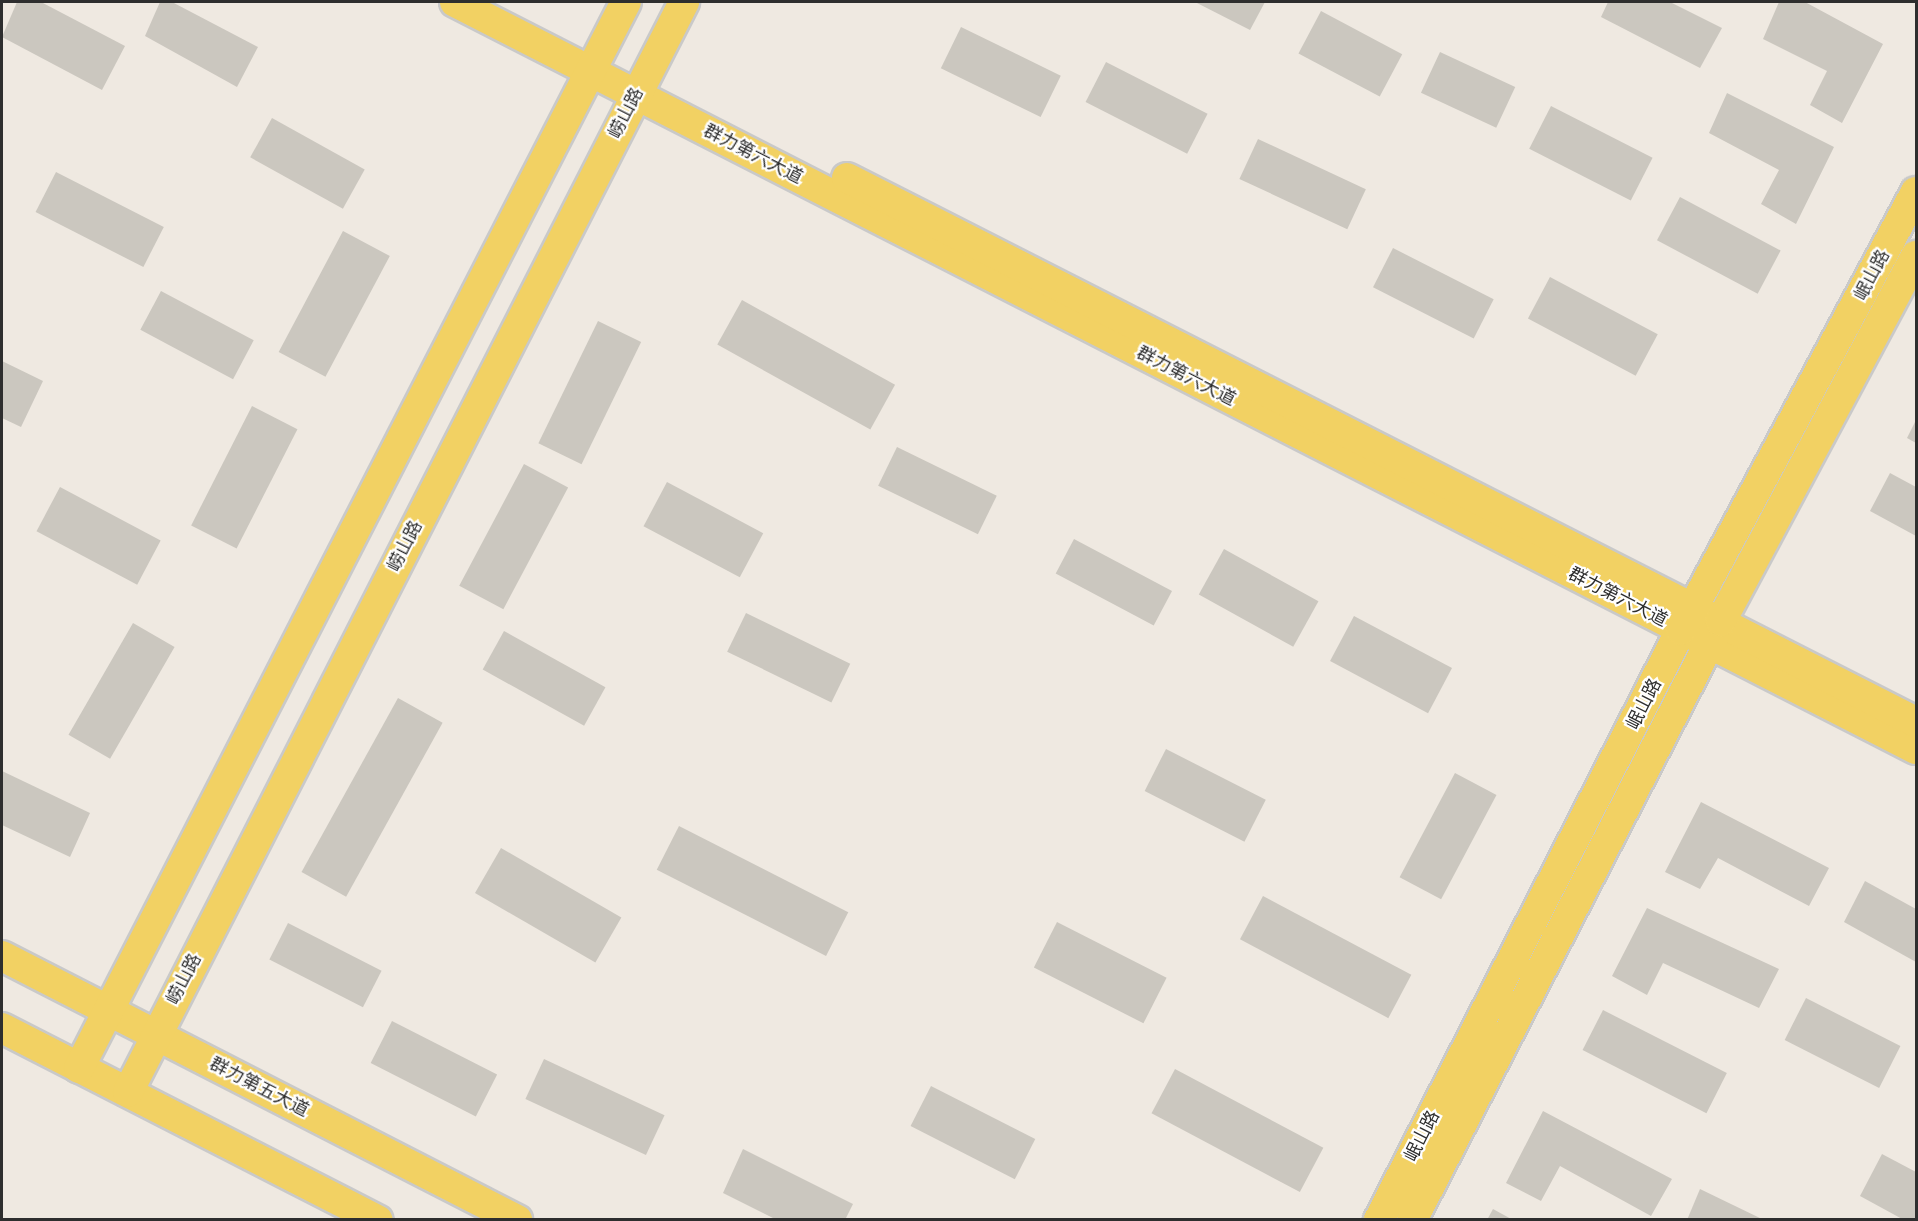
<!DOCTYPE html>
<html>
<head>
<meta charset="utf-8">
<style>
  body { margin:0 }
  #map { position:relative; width:1918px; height:1221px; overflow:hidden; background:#efe9e1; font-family:"Fira Sans Condensed","Noto Sans SC",sans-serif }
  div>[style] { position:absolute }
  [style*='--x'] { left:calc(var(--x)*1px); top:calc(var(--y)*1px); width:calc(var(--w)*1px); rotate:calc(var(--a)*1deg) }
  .building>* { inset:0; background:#cbc7bf; transform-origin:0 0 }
  .roads { filter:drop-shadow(2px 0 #c9c9c9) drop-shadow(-2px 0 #c9c9c9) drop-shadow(0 2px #c9c9c9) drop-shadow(0 -2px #c9c9c9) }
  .major>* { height:30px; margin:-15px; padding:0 15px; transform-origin:15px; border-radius:15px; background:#f2d163 }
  span { translate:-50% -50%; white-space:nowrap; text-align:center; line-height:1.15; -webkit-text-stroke:4.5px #fff; paint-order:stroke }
  .street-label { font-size:18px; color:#2e2e2e }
  .frame { position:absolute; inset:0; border:3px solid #2e2e2e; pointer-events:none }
</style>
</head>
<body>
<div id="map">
  <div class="building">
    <div style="clip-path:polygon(17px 2px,41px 2px,125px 46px,102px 90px,2px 37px)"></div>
    <div style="clip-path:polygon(160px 2px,172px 2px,258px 47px,237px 87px,145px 36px)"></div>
    <div style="clip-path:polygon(1195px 2px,1265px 2px,1250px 30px)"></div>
    <div style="clip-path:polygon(1608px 2px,1670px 2px,1722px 28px,1700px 68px,1601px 17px)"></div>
    <div style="clip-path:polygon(1779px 2px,1805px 2px,1883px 44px,1842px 123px,1810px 105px,1827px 71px,1763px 39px)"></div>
    <div style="left:1321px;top:11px;width:92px;height:48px;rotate:28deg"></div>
    <div style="left:961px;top:27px;width:111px;height:46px;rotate:26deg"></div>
    <div style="left:1440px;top:52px;width:83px;height:45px;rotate:25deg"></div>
    <div style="left:1106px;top:62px;width:114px;height:45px;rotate:27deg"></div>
    <div style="clip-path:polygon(1727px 93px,1834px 147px,1796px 224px,1761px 204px,1779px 170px,1709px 133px)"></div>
    <div style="left:1551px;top:106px;width:114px;height:48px;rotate:27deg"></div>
    <div style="left:272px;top:118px;width:106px;height:45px;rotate:29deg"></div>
    <div style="left:1258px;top:139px;width:119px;height:44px;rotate:25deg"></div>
    <div style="left:56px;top:172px;width:121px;height:45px;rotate:27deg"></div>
    <div style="left:1680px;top:197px;width:114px;height:49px;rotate:28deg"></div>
    <div style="left:343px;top:231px;width:53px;height:137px;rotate:28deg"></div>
    <div style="left:1393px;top:248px;width:113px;height:44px;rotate:27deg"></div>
    <div style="left:1550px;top:277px;width:122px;height:47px;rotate:28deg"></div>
    <div style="left:161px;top:291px;width:105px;height:44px;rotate:28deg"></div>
    <div style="left:742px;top:300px;width:175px;height:51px;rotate:29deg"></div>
    <div style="left:598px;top:321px;width:48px;height:136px;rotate:26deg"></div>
    <div style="clip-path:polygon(2px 361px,43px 381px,21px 427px,2px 418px)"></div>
    <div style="left:252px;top:406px;width:51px;height:134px;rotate:27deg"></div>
    <div style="clip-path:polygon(1916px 420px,1916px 443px,1907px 438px)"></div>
    <div style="left:897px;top:447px;width:111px;height:43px;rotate:26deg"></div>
    <div style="left:524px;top:464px;width:50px;height:138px;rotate:28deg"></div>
    <div style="clip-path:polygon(1890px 473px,1916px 487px,1916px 536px,1870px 511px)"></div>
    <div style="left:667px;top:482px;width:109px;height:50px;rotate:28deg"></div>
    <div style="left:60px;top:487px;width:114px;height:50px;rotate:28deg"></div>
    <div style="left:1074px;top:539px;width:111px;height:39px;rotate:28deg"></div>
    <div style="left:1224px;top:549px;width:108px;height:52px;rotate:29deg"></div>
    <div style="left:746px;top:613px;width:116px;height:43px;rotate:26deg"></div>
    <div style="left:1354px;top:616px;width:111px;height:51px;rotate:28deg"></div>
    <div style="left:133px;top:623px;width:48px;height:129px;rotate:30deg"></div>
    <div style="left:504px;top:631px;width:116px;height:44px;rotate:29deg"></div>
    <div style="left:398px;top:698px;width:51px;height:199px;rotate:29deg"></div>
    <div style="left:1166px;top:749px;width:112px;height:47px;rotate:27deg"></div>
    <div style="clip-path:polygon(2px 771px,90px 813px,70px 857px,2px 825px)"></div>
    <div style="left:1455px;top:773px;width:47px;height:118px;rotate:28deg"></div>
    <div style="clip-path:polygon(1701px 802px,1829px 868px,1809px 906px,1718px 858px,1700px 889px,1665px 872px)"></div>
    <div style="left:679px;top:826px;width:190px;height:49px;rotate:27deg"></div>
    <div style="left:501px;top:848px;width:139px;height:52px;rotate:30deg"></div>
    <div style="clip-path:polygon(1865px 881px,1916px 909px,1916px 962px,1844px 922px)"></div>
    <div style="left:1263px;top:896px;width:168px;height:49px;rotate:28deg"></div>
    <div style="clip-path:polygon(1647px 908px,1779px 969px,1759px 1008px,1663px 963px,1647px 995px,1612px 976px)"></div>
    <div style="left:1057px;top:922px;width:123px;height:51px;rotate:27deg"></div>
    <div style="left:288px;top:923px;width:105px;height:41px;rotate:27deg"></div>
    <div style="left:1806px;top:998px;width:106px;height:47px;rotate:27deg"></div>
    <div style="left:1603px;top:1010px;width:139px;height:45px;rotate:27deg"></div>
    <div style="left:392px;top:1021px;width:118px;height:47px;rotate:27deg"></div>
    <div style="left:544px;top:1059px;width:133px;height:44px;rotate:25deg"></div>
    <div style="left:1175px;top:1069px;width:168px;height:50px;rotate:28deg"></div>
    <div style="left:931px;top:1086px;width:117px;height:45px;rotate:27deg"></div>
    <div style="clip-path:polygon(1543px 1111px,1672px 1179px,1651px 1216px,1560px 1166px,1541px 1201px,1506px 1183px)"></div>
    <div style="clip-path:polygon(743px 1149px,853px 1204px,845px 1220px,777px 1220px,723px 1193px)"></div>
    <div style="clip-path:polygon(1882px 1154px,1916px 1172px,1916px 1220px,1904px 1220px,1860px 1196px)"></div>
    <div style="clip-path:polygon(1700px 1189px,1764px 1220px,1687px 1220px)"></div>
    <div style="clip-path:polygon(1493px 1209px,1513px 1220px,1487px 1220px)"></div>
  </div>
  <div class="roads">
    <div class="major">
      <div style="--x:455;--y:2;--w:1641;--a:27.08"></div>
      <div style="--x:847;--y:178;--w:1199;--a:26.97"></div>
      <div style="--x:2;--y:956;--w:579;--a:27.14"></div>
      <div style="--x:2;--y:1028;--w:422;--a:27.1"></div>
      <div style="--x:79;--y:1068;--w:1198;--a:-62.84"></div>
      <div style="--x:128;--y:1092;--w:1224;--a:-62.97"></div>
      <div style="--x:1379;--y:1220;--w:663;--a:-62.89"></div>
      <div style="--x:1681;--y:630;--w:497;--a:-61.8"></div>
      <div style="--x:1412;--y:1220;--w:674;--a:-62.71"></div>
      <div style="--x:1721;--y:621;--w:414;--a:-61.9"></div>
    </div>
  </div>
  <div class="street-label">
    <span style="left:626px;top:113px;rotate:-63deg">崂山路</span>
    <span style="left:753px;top:154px;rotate:27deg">群力第六大道</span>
    <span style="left:1872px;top:275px;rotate:-62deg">岷山路</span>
    <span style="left:1186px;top:376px;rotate:27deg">群力第六大道</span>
    <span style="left:405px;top:546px;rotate:-63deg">崂山路</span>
    <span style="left:1618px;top:597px;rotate:27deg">群力第六大道</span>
    <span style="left:1644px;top:704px;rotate:-63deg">岷山路</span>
    <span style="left:184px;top:979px;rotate:-63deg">崂山路</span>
    <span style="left:259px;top:1087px;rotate:27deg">群力第五大道</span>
    <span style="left:1422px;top:1136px;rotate:-63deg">岷山路</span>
  </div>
  <div class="frame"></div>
</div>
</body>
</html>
